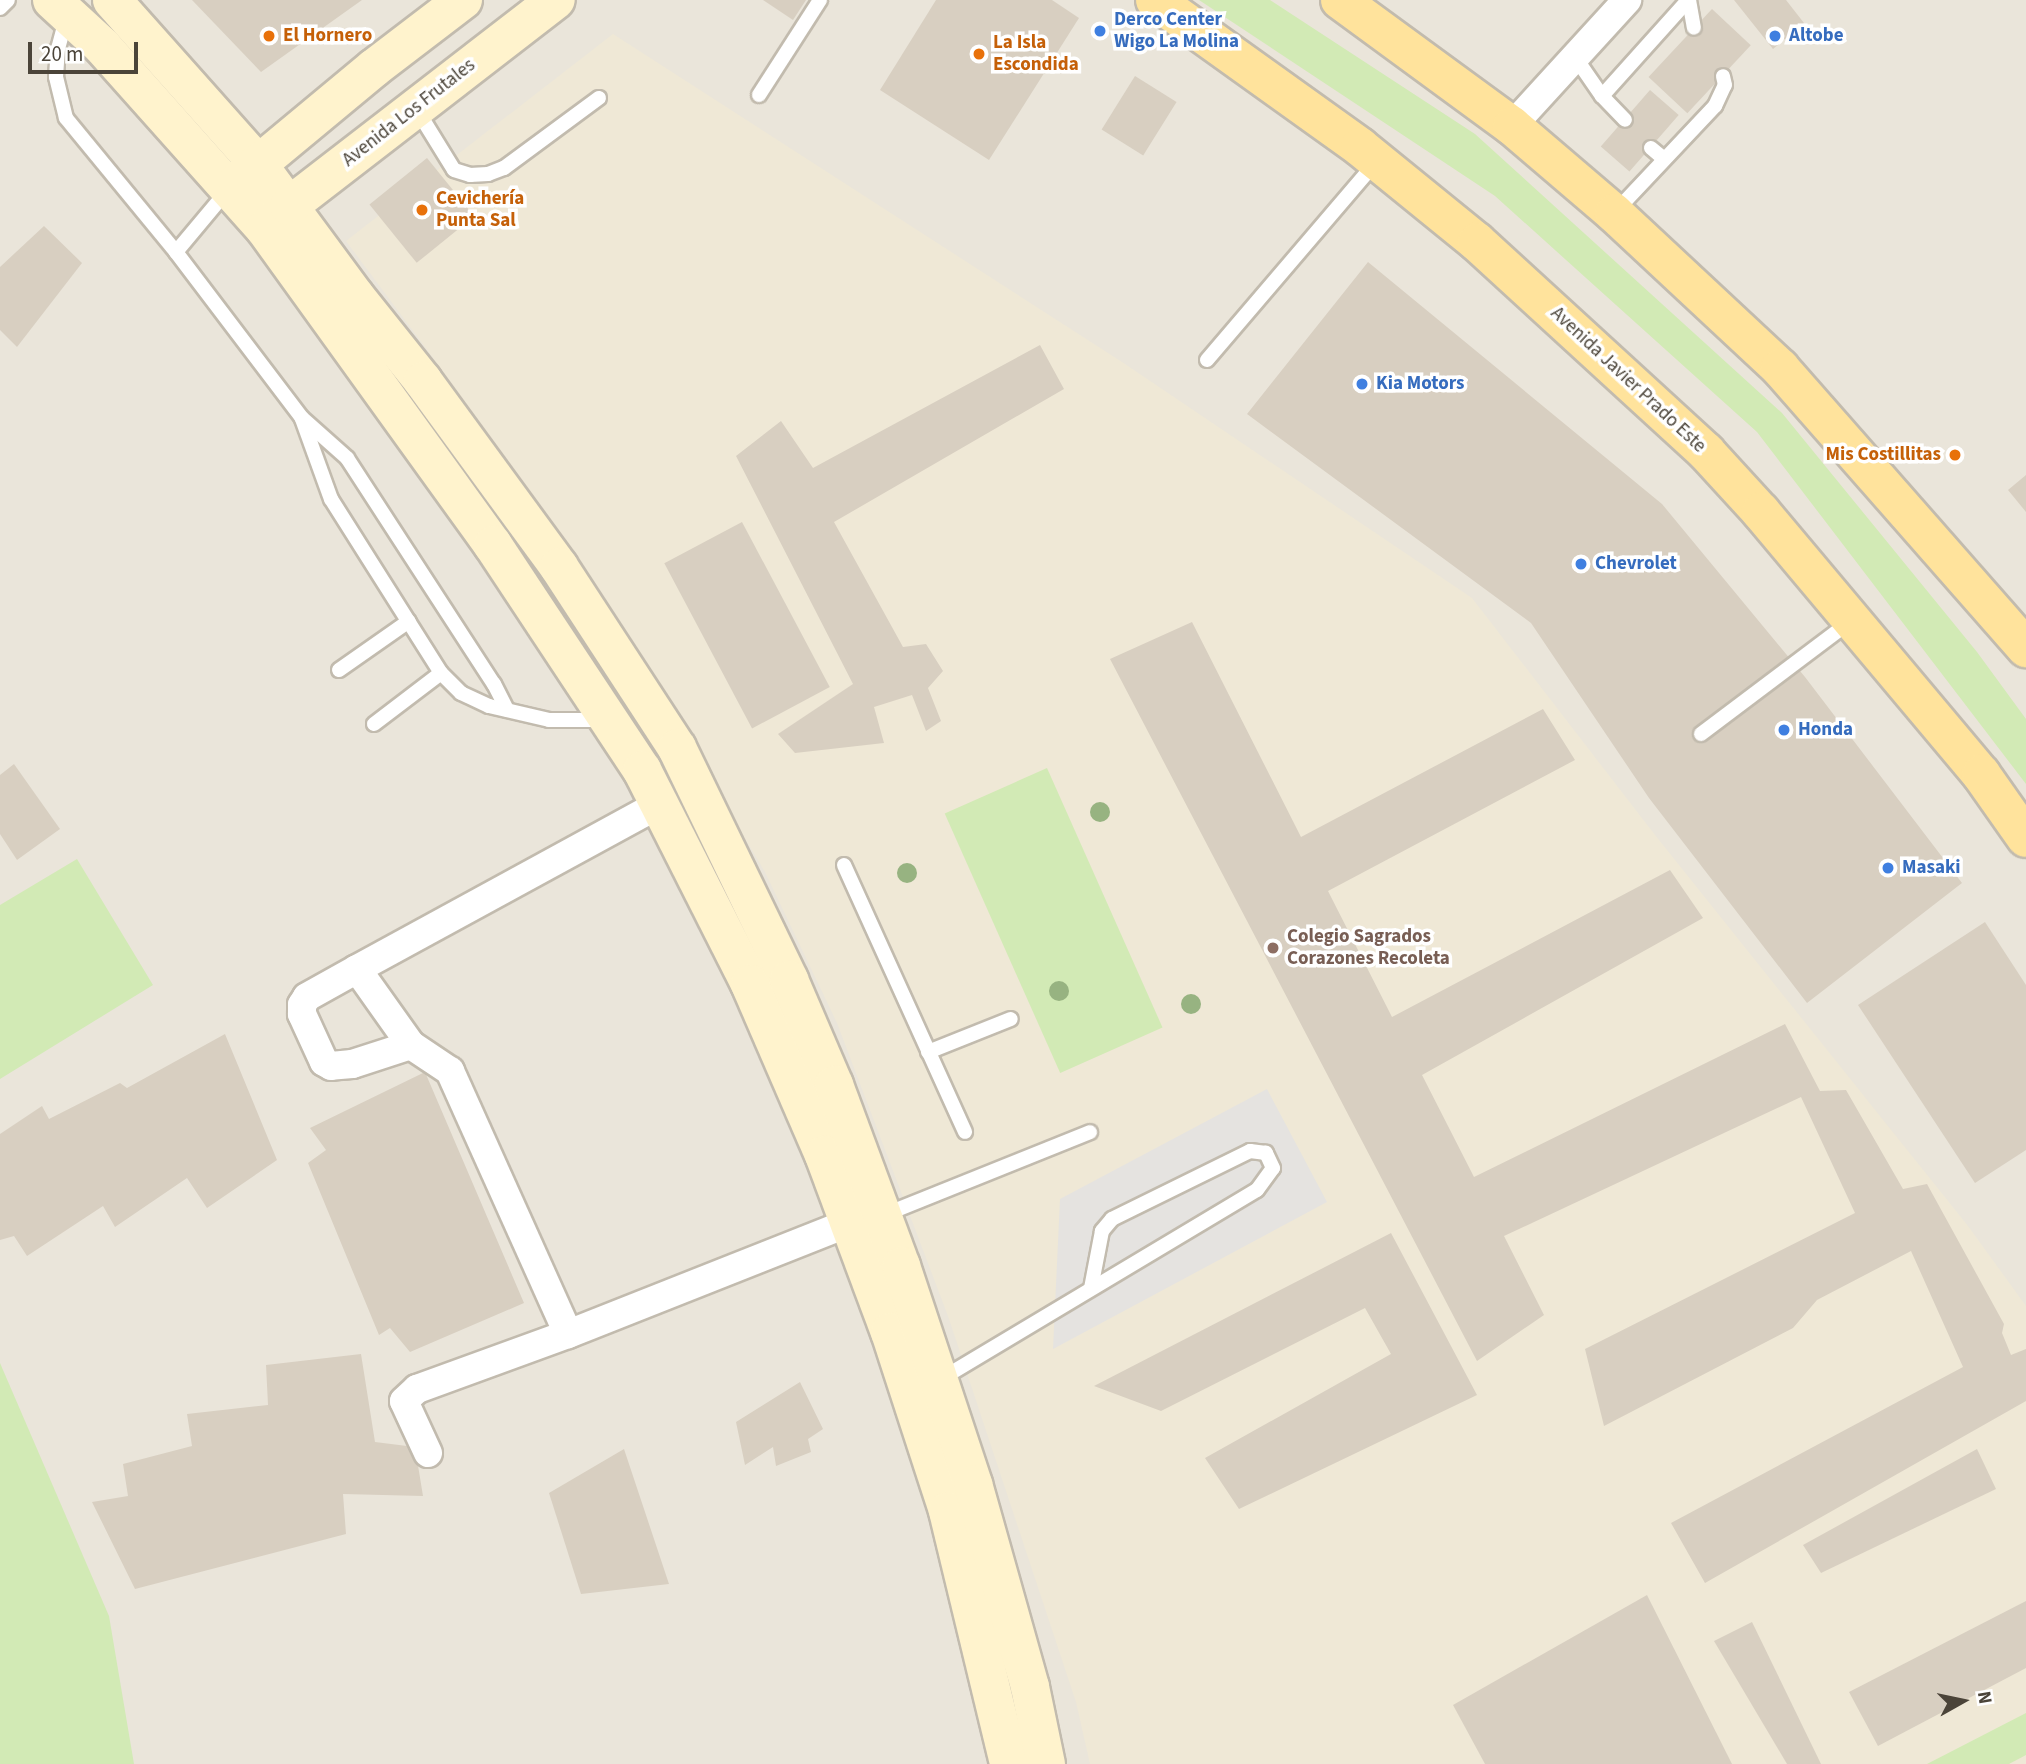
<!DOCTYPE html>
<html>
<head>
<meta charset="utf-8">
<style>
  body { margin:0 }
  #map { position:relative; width:2026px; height:1764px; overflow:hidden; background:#f6f3ec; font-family:"Source Sans 3",sans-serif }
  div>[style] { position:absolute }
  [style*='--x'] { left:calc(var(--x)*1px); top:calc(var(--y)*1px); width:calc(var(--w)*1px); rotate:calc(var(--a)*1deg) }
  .residential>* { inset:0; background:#eae5da; transform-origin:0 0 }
  .education>* { inset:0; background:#efe8d6 }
  .green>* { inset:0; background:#d2eab5; transform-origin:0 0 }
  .parking>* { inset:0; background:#e5e3e0 }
  .building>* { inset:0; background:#d8cfc1; transform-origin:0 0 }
  .roads { filter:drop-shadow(2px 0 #c2bbae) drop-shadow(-2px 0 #c2bbae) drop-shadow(0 2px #c2bbae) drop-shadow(0 -2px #c2bbae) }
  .lane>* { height:14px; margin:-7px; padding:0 7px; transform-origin:7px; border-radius:7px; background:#fff }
  .street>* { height:28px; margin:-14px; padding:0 14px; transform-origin:14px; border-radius:14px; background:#fff }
  .secondary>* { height:38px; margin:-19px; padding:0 19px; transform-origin:19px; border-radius:19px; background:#fff3cd }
  .primary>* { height:38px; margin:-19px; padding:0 19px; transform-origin:19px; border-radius:19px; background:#ffe39c }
  .trees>* { width:20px; height:20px; margin:-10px; border-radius:50%; background:#97b381 }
  .dots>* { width:19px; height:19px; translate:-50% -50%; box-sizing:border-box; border:4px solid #fff; border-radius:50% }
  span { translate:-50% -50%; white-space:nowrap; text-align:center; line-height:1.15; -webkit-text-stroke:7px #fff; paint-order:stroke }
  .shop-label { font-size:19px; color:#366cbe; font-weight:700 }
  .left { translate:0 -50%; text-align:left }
  .food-label { font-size:19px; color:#c56008; font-weight:700 }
  .right { translate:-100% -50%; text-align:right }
  .street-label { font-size:19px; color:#4b4439 }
  .education-label { font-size:19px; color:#785e54; font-weight:700 }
  .north { position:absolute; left:1928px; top:1666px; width:70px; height:70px; -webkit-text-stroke:5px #fff; paint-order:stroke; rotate:81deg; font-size:19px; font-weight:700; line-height:28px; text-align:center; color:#4b4439 }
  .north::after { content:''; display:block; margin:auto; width:24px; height:32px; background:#4b4439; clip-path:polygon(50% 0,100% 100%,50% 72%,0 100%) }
  .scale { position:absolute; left:28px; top:42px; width:110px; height:32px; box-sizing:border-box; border:4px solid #4b4439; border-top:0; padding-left:9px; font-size:21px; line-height:24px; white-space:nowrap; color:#4b4439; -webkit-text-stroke:5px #fff; paint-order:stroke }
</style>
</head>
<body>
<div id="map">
  <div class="residential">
    <div style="left:0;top:0;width:2026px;height:1764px"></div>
  </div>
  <div class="education">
    <div style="clip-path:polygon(613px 34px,1122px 362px,1472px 598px,1655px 835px,1968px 1226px,2026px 1306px,2026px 1764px,1090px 1764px,1076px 1702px,948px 1316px,837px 1023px,765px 872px,611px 614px,431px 355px,346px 241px)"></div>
  </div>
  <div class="green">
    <div style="clip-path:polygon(1199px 0,1270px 0,1475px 134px,1782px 413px,1977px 652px,2026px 719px,2026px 784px,1757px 432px,1495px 196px)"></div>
    <div style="left:1047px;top:768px;width:284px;height:112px;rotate:66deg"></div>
    <div style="clip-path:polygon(77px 859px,153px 985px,0 1079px,0 905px)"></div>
    <div style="clip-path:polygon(0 1363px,109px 1616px,134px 1764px,0 1764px)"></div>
    <div style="clip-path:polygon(2026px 1713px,2026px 1755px,2009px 1764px,1927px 1764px)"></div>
  </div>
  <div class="parking">
    <div style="clip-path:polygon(1267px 1089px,1327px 1202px,1053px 1349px,1060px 1199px)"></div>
  </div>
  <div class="building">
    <div style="clip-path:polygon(192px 0,362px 0,261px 72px)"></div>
    <div style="clip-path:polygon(763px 0,806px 0,793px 20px)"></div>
    <div style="clip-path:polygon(936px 0,1052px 0,1079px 18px,989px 160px,880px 90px)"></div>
    <div style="clip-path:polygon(1734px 0,1786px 0,1804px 23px,1773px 49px)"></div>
    <div style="left:1712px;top:9px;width:53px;height:93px;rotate:43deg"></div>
    <div style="left:1135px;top:76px;width:49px;height:63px;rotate:32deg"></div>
    <div style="left:1650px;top:90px;width:38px;height:75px;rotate:41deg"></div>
    <div style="left:427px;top:158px;width:75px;height:74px;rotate:51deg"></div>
    <div style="clip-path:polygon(44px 226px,82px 263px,17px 347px,0 330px,0 267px)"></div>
    <div style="clip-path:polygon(1368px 262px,1662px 504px,1805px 677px,1962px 883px,1807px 1003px,1649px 798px,1531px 623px,1247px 414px)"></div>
    <div style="clip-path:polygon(1040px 345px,1064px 389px,834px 522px,903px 647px,926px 644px,943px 671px,928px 688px,941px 721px,926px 731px,912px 695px,874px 707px,884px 743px,795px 753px,778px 734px,853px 684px,736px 456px,781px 421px,813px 468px)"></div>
    <div style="clip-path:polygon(2026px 475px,2026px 512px,2008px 490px)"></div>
    <div style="left:742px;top:522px;width:187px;height:88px;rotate:62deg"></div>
    <div style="clip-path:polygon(1192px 622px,1301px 837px,1543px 709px,1575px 760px,1328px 891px,1392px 1017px,1670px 870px,1703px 918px,1422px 1075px,1474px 1177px,1785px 1024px,1820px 1091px,1846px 1090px,1903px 1189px,1927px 1184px,2004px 1324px,2002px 1333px,2011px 1355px,2026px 1349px,2026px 1401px,1705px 1583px,1671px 1523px,1963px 1367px,1911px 1251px,1817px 1300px,1793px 1328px,1604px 1426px,1585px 1349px,1855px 1213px,1801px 1097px,1504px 1236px,1544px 1315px,1477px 1361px,1110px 659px)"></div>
    <div style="clip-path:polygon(14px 764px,60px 829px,17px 860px,0 834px,0 775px)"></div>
    <div style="clip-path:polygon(1985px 922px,2026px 985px,2026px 1150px,1975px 1183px,1858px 1005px)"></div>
    <div style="clip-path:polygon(225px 1034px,277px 1160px,207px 1208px,187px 1178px,115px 1227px,103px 1206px,27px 1256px,14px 1236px,0 1240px,0 1134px,42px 1106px,49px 1119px,120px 1083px,127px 1088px)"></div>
    <div style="clip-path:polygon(425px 1072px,524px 1303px,410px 1352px,390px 1328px,379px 1335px,308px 1163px,326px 1150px,310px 1128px)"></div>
    <div style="clip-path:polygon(1391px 1233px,1477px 1395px,1239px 1509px,1205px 1458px,1391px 1354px,1365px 1308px,1161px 1411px,1094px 1386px)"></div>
    <div style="clip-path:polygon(361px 1354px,375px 1442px,415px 1447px,423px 1496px,343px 1494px,346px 1534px,135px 1589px,92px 1502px,128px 1496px,123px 1464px,192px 1446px,187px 1414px,268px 1405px,266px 1365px)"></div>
    <div style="clip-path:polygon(800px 1382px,823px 1429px,808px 1439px,811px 1452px,776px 1466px,773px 1447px,745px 1465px,736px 1422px)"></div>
    <div style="clip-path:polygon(624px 1449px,669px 1584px,581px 1594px,549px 1493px)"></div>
    <div style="clip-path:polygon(1977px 1449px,1996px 1489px,1821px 1573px,1803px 1545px)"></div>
    <div style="clip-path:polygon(1647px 1595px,1732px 1764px,1485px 1764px,1453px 1705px)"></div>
    <div style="clip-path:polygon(2026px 1601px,2026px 1668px,1878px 1746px,1849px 1692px)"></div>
    <div style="clip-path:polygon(1752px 1622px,1821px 1764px,1787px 1764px,1714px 1641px)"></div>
  </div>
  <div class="roads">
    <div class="lane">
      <div style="--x:1689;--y:0;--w:28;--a:80"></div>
      <div style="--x:0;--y:8;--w:11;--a:-45"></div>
      <div style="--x:66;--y:19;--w:30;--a:105"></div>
      <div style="--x:58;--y:48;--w:29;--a:94"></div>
      <div style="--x:56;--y:77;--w:42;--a:76.3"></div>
      <div style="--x:66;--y:118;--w:173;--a:50.6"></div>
      <div style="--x:176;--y:252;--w:208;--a:52.8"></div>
      <div style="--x:302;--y:418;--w:60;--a:41.6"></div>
      <div style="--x:347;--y:458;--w:270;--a:57"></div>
      <div style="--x:494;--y:684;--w:29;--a:63"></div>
      <div style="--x:1575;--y:57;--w:47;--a:55.3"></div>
      <div style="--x:1602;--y:96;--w:33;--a:46"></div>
      <div style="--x:759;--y:95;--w:113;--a:-57.3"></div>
      <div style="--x:1602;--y:96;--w:129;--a:-48.1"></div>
      <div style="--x:417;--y:110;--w:70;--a:58.3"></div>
      <div style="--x:454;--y:170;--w:17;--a:17"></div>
      <div style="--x:470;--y:175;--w:18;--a:-3"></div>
      <div style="--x:488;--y:174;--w:17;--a:-21"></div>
      <div style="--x:504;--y:168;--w:118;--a:-36.4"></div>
      <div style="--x:1651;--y:148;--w:17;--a:40"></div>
      <div style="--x:1615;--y:212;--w:146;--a:-46.7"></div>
      <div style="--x:1715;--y:106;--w:23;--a:-65"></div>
      <div style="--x:1725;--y:85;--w:9;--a:-103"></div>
      <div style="--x:176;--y:252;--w:80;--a:-50.1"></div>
      <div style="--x:1207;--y:360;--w:260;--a:-49.5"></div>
      <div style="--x:302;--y:419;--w:85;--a:70.1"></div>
      <div style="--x:331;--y:499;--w:206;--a:57.7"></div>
      <div style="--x:441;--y:673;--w:28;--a:45"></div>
      <div style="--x:461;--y:693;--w:31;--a:25"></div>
      <div style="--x:489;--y:706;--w:62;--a:13.1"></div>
      <div style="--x:549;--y:720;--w:55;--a:0"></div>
      <div style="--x:339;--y:670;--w:85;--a:-35"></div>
      <div style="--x:374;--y:724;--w:84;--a:-37.3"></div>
      <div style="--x:1701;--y:734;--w:188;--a:-37"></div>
      <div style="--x:844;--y:865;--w:293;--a:65.6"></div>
      <div style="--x:928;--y:1052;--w:89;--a:-21.7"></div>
      <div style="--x:884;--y:1215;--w:222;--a:-21.9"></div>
      <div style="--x:941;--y:1379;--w:368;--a:-30.9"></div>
      <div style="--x:1257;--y:1190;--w:27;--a:-54"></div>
      <div style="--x:1273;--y:1168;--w:17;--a:-115"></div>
      <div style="--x:1266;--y:1153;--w:16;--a:-173"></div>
      <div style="--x:1250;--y:1151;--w:154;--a:153.8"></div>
      <div style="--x:1112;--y:1219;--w:16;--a:130"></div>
      <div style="--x:1102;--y:1231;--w:58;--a:100.9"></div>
    </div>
    <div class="street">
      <div style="--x:1512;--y:126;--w:171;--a:-47.6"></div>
      <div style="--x:357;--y:969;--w:93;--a:54.6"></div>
      <div style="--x:411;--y:1045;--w:47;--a:33.7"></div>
      <div style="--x:450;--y:1071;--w:288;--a:65.8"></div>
      <div style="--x:411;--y:1045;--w:62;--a:162.1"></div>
      <div style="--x:352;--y:1064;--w:21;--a:175"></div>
      <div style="--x:331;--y:1066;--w:8;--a:-150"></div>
      <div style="--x:324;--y:1062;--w:53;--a:-114.6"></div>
      <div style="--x:302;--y:1014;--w:9;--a:-90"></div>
      <div style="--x:302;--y:1005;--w:9;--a:-58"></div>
      <div style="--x:307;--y:997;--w:57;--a:-29.2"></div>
      <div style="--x:357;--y:969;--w:345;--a:-28.6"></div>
      <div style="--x:428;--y:1453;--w:57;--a:-114.8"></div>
      <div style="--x:404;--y:1401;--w:18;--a:-43"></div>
      <div style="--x:417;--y:1389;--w:161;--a:-20"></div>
      <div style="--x:568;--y:1334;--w:302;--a:-21.6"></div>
    </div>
    <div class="secondary">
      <div style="--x:52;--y:0;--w:68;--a:42.6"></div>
      <div style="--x:102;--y:46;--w:245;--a:48.3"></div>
      <div style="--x:265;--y:229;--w:390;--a:54.2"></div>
      <div style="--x:493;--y:545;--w:270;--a:56.5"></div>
      <div style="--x:642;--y:770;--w:240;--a:63.2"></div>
      <div style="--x:750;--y:984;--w:186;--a:66.6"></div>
      <div style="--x:824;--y:1155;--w:189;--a:69.6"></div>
      <div style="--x:890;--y:1332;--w:188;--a:72"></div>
      <div style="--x:948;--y:1511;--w:260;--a:76.4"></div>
      <div style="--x:112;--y:0;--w:218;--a:48.3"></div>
      <div style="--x:257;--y:163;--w:165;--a:53.6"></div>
      <div style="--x:355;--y:296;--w:109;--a:51.3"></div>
      <div style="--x:423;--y:381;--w:230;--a:53.8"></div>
      <div style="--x:559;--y:567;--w:216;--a:56.9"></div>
      <div style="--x:677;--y:748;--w:258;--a:64.2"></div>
      <div style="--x:789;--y:980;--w:114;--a:66.8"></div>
      <div style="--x:834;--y:1085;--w:193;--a:69.7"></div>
      <div style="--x:901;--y:1266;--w:230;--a:71.7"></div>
      <div style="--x:973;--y:1484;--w:211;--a:74.3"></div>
      <div style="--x:1030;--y:1687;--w:79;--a:78.3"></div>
      <div style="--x:238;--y:181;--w:177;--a:-39.7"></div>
      <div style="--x:374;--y:68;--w:112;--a:-37.4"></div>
      <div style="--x:271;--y:223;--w:25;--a:-43"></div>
      <div style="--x:289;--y:206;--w:337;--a:-37.7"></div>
    </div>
    <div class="primary">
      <div style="--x:1155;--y:0;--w:252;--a:35.6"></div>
      <div style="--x:1360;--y:147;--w:151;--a:39.1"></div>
      <div style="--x:1477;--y:242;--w:311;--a:42.5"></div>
      <div style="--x:1706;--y:452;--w:81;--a:47.5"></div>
      <div style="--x:1761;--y:512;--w:342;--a:50"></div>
      <div style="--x:1981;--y:774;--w:78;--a:54.9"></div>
      <div style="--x:1340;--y:0;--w:213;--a:36.2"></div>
      <div style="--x:1512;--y:126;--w:134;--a:40.5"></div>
      <div style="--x:1614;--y:213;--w:227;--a:43"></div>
      <div style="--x:1780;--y:368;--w:373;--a:48.7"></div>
    </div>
  </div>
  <div class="trees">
    <div style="left:1100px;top:812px"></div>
    <div style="left:907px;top:873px"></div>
    <div style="left:1059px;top:991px"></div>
    <div style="left:1191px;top:1004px"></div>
  </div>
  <div class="dots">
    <div style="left:1100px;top:31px;background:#3f7fe0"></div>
    <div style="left:269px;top:36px;background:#e8710a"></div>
    <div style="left:1775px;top:36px;background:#3f7fe0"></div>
    <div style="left:979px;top:54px;background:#e8710a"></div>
    <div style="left:422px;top:210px;background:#e8710a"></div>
    <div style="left:1362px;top:384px;background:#3f7fe0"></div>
    <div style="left:1955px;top:455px;background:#e8710a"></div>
    <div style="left:1581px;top:564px;background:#3f7fe0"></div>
    <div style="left:1784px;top:730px;background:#3f7fe0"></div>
    <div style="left:1888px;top:868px;background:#3f7fe0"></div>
    <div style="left:1273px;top:948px;background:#8d6e63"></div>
  </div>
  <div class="shop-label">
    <span class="left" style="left:1114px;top:31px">Derco Center<br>Wigo La Molina</span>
    <span class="left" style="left:1789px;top:36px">Altobe</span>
    <span class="left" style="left:1376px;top:384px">Kia Motors</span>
    <span class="left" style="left:1595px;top:564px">Chevrolet</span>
    <span class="left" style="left:1798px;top:730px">Honda</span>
    <span class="left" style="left:1902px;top:868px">Masaki</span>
  </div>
  <div class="food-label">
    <span class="left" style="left:283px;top:36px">El Hornero</span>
    <span class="left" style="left:993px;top:54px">La Isla<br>Escondida</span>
    <span class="left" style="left:436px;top:210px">Cevichería<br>Punta Sal</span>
    <span class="right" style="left:1941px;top:455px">Mis Costillitas</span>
  </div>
  <div class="street-label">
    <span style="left:409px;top:113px;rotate:-38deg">Avenida Los Frutales</span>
    <span style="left:1628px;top:380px;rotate:43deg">Avenida Javier Prado Este</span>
  </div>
  <div class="education-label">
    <span class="left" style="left:1287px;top:948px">Colegio Sagrados<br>Corazones Recoleta</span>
  </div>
  <div class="north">N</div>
  <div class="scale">20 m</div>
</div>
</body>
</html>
